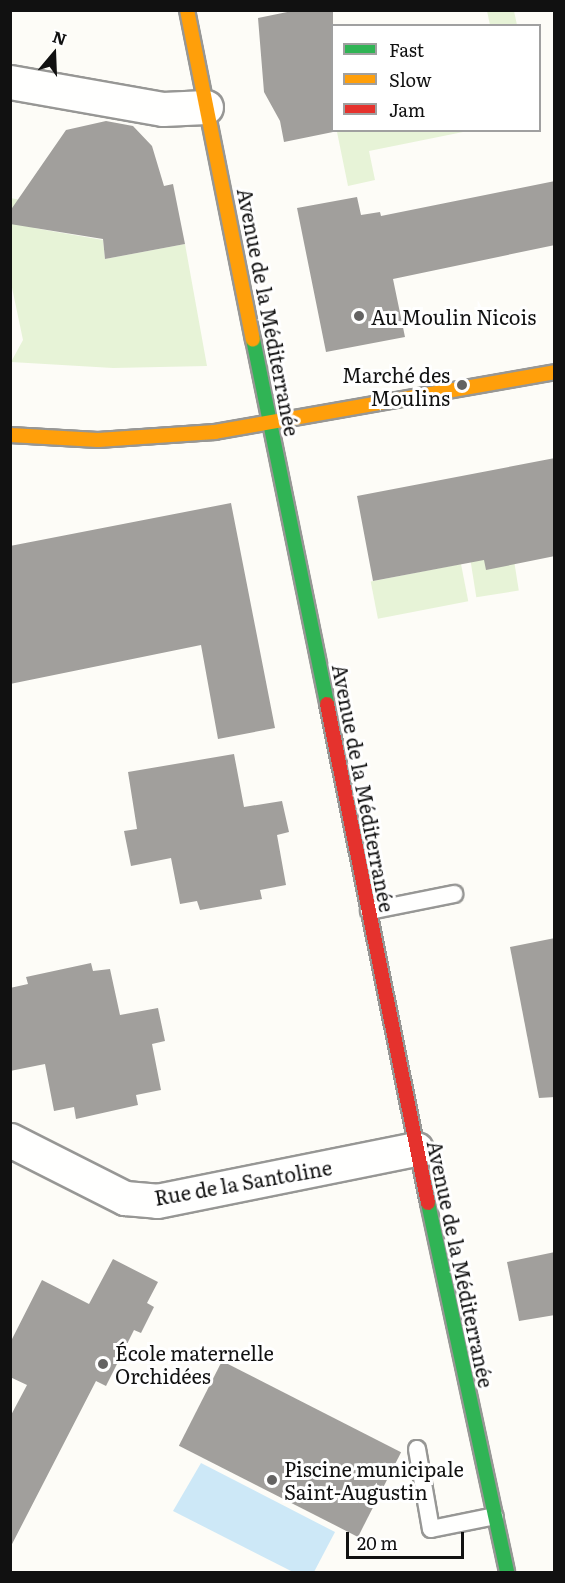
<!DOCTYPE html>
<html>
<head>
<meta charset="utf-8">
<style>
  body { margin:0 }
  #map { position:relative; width:565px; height:1583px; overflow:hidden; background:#fdfcf7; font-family:Literata,serif }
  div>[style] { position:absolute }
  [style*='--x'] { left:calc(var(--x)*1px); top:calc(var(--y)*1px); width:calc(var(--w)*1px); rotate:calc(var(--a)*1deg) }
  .green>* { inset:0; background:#e7f3d7; transform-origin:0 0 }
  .water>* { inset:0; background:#cde8f7 }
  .building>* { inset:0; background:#a19f9c; transform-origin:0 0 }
  .roads { filter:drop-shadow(2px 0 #979795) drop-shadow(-2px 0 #979795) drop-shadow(0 2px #979795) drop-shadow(0 -2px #979795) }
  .lane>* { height:16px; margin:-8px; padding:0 8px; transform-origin:8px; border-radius:8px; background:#fffffe }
  .street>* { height:33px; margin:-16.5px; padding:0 16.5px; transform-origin:16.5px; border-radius:16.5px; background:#fffffe }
  .fast>* { height:14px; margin:-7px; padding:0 7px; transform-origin:7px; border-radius:7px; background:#30b455 }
  .slow>* { height:14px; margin:-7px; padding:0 7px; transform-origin:7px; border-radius:7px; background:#ff9f0a }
  .jam>* { height:14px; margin:-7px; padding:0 7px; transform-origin:7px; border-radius:7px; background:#e5322d }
  .dots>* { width:16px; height:16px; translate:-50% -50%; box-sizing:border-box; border:3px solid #fff; border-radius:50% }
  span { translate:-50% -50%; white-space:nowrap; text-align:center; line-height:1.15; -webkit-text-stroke:6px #fff; paint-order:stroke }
  .street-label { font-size:20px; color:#111 }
  .poi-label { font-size:20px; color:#111 }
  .left { translate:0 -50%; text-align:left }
  .right { translate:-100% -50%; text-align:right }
  .frame { position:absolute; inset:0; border:12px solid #111; pointer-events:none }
  .legend { position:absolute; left:331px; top:24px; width:210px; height:108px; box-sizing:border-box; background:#fff; border:2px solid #a0a0a0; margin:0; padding:8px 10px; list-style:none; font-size:18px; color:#111 }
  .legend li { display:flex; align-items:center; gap:12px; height:30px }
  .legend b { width:30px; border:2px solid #a0a0a0 }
  .north { position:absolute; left:24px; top:24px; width:60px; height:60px; -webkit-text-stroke:4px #fff; paint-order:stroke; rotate:19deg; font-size:16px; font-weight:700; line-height:24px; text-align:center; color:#111 }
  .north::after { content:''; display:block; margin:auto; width:21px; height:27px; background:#111; clip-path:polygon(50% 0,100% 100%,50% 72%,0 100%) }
  .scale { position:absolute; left:346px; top:1532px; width:118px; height:27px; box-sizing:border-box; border:3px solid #111; border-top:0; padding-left:8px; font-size:18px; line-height:21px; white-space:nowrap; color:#111; -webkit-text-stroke:4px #fff; paint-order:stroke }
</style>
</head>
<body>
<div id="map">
  <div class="green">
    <div style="clip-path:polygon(487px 11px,514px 11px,517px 25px,490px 25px)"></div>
    <div style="clip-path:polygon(468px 131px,369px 151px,375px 180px,348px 186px,337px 132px)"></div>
    <div style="clip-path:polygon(10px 198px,39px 203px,34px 228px,103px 240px,105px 259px,185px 244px,207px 366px,113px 368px,11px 362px,23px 340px,11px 283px)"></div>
    <div style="left:513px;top:554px;width:37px;height:43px;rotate:81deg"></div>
    <div style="left:461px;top:564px;width:38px;height:92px;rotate:79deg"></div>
  </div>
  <div class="water">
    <div style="clip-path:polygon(201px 1463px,335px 1532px,314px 1572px,293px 1572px,173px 1511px)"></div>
  </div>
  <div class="building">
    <div style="clip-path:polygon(297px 10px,333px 10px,333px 132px,284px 142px,280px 121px,264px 92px,258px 18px)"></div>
    <div style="clip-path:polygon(106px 121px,133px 126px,152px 146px,164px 186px,173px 184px,185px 244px,105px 259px,103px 239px,10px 224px,10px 211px,66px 130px)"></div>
    <div style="clip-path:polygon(555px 181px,555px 245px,393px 279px,405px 337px,326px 352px,297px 208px,357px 197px,361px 215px,380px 212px,381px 216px)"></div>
    <div style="clip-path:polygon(555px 458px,555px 556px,486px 570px,484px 560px,373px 581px,357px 496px)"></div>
    <div style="clip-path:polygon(231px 503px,275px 728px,218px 739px,201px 645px,10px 684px,10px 546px)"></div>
    <div style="clip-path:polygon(234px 754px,244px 807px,282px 801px,289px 832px,277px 835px,286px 885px,260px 890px,262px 899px,200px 910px,197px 901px,180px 904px,171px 858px,131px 866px,124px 831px,137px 829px,128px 772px)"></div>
    <div style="clip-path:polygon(555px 938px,555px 1097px,539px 1098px,510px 947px)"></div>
    <div style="clip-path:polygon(91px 963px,93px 971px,110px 969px,120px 1015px,158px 1008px,165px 1041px,152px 1044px,161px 1090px,136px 1095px,138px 1105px,76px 1119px,74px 1107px,54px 1111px,45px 1064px,10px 1071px,10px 988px,28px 984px,26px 977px)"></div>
    <div style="clip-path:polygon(555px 1252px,555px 1315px,519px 1321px,507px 1262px)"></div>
    <div style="clip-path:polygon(113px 1259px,158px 1282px,147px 1303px,154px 1307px,141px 1333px,134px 1330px,106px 1386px,96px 1381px,10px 1548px,10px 1417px,27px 1385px,10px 1377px,10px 1343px,42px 1280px,89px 1304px)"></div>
    <div style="left:222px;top:1361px;width:201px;height:95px;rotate:27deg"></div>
  </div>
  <div class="roads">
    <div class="lane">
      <div style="--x:369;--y:911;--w:87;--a:-11.3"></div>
      <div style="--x:417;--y:1449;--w:81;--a:80.1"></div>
      <div style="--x:431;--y:1529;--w:65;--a:-11.5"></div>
    </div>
    <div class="street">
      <div style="--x:10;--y:82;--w:155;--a:10"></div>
      <div style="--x:163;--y:109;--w:43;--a:-2.7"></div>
      <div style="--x:10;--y:1140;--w:129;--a:26.8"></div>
      <div style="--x:125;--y:1198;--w:32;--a:5"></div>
      <div style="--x:157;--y:1201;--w:264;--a:-11.4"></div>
    </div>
    <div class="fast">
      <div style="--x:253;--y:339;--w:372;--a:78.5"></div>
      <div style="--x:428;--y:1203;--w:377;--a:77.9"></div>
    </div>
    <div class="slow">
      <div style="--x:187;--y:10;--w:336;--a:78.7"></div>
      <div style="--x:10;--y:435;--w:88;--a:3.3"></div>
      <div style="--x:98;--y:440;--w:117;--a:-3.9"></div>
      <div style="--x:215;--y:432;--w:344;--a:-10"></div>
    </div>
    <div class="jam">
      <div style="--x:327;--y:704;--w:509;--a:78.56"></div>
    </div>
  </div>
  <div class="dots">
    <div style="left:359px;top:316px;background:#646362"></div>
    <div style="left:462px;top:385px;background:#646362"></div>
    <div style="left:103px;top:1364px;background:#646362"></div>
    <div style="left:272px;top:1480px;background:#646362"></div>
  </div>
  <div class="street-label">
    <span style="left:269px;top:312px;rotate:79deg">Avenue de la Méditerranée</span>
    <span style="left:364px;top:788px;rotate:79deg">Avenue de la Méditerranée</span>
    <span style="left:243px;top:1182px;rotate:-10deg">Rue de la Santoline</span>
    <span style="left:461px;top:1264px;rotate:78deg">Avenue de la Méditerranée</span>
  </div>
  <div class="poi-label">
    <span class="left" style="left:371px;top:316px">Au Moulin Nicois</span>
    <span class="right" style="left:450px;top:386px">Marché des<br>Moulins</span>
    <span class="left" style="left:115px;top:1364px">École maternelle<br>Orchidées</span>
    <span class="left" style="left:284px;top:1480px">Piscine municipale<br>Saint-Augustin</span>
  </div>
  <div class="frame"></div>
  <ul class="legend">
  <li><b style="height:8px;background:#30b455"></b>Fast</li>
  <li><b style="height:8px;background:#ff9f0a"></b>Slow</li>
  <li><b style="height:8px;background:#e5322d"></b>Jam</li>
  </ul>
  <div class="north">N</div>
  <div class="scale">20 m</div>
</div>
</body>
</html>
